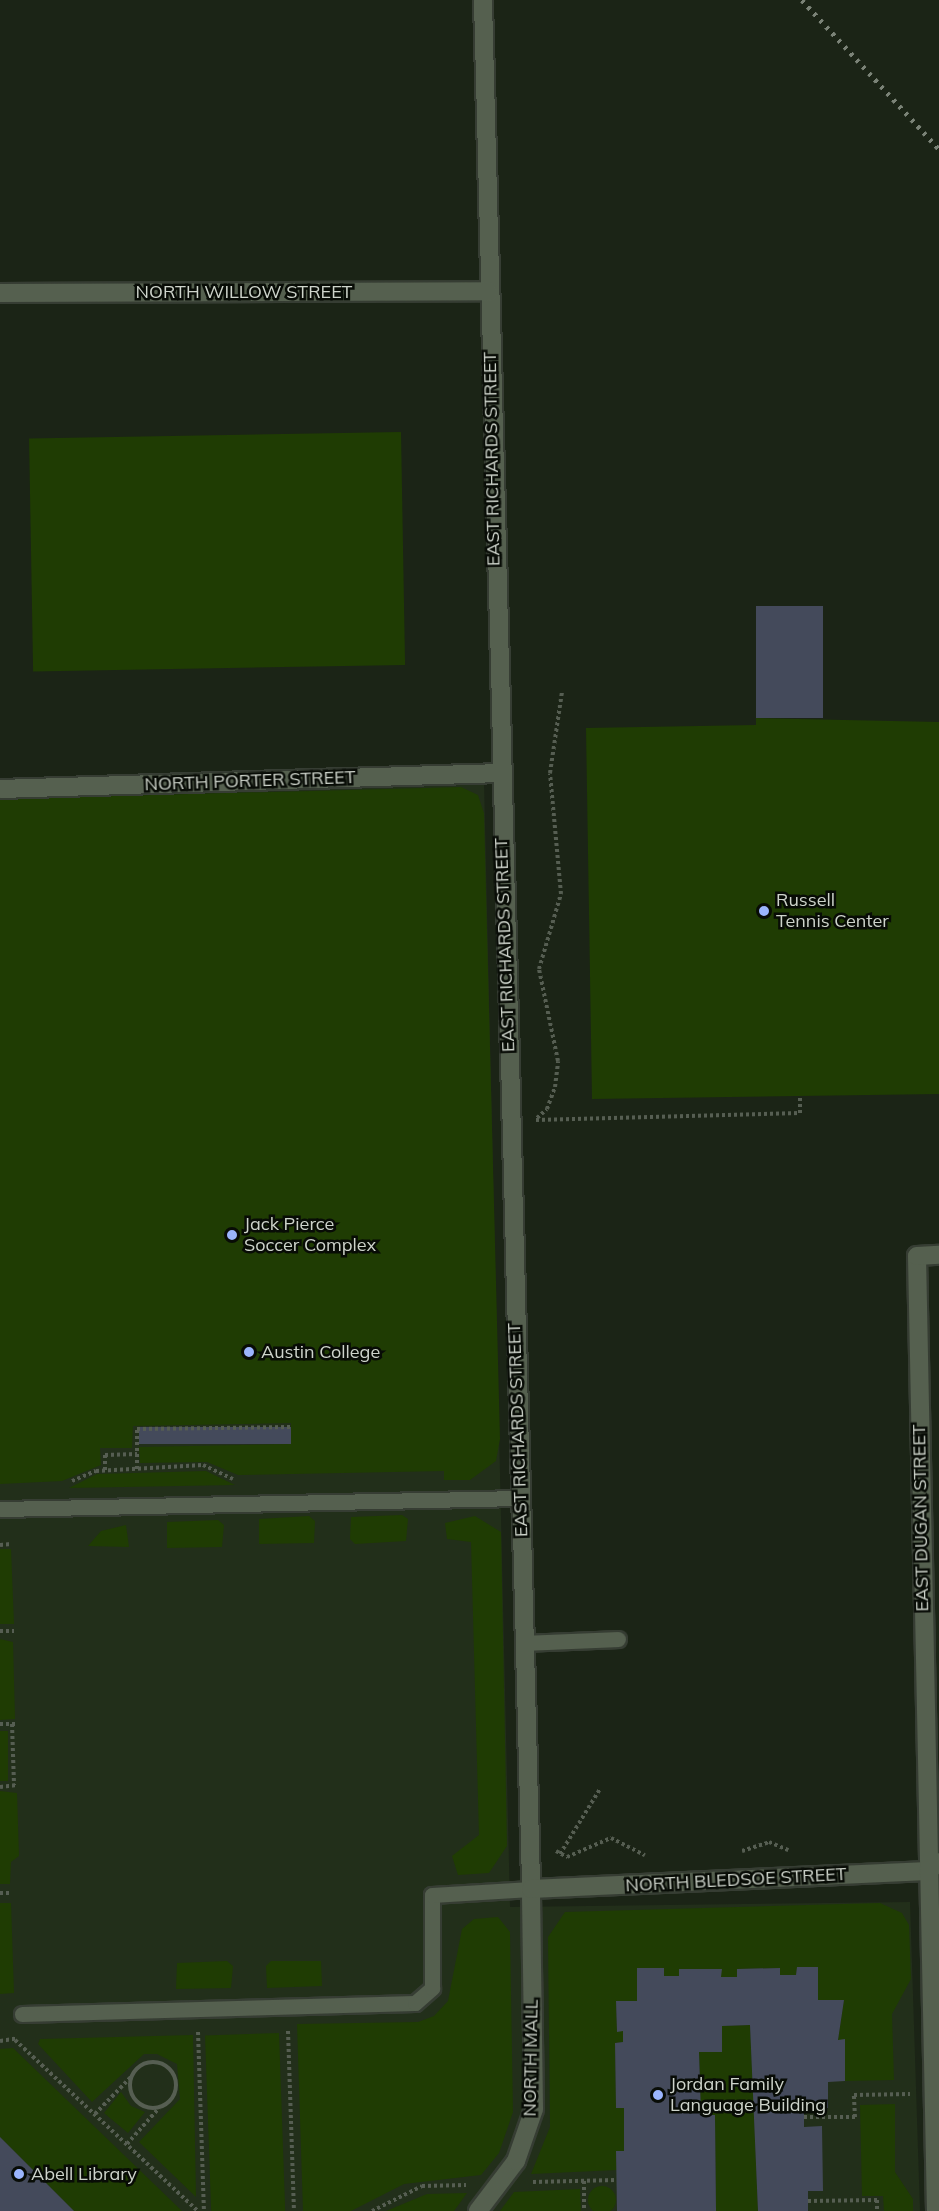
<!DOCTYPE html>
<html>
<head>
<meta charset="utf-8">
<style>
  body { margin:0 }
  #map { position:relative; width:939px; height:2211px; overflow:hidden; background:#1b2416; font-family:Mulish,sans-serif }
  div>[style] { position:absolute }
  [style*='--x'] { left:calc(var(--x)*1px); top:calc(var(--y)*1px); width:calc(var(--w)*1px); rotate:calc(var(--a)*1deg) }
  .built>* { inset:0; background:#222f1a }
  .green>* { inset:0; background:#1f3c03; transform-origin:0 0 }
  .round { border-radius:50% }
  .building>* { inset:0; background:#444a5b; transform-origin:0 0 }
  .path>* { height:4px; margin-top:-2px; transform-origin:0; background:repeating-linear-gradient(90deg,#565e52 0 3px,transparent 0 6px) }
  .path>.ring { margin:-2px; padding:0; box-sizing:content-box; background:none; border:4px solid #565e52; border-radius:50% }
  .roads { filter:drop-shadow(2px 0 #363d33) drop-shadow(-2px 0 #363d33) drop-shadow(0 2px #363d33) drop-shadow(0 -2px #363d33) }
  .service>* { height:15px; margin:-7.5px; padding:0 7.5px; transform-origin:7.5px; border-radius:7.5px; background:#55604f }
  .pedestrian>* { height:18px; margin:-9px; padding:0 9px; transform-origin:9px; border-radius:9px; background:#55604f }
  .minor>* { height:18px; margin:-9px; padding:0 9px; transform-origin:9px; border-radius:9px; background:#55604f }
  .rail>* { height:4.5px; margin-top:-2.25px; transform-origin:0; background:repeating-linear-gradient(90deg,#7b8377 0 3px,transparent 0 9px) }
  .dots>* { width:16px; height:16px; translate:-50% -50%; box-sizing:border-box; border:3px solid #080c06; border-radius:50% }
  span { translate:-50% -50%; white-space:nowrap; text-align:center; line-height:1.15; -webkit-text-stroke:5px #080c06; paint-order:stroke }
  .street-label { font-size:18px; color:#ced4cb }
  .poi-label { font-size:18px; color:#ced4cb }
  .left { translate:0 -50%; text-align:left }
</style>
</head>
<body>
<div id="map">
  <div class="built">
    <div style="clip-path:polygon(484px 781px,510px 1907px,910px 1902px,920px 2211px,0 2211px,0 803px)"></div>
  </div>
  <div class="green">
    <div style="left:401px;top:432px;width:233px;height:372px;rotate:89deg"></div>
    <div style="clip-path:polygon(756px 718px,939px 722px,939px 1094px,592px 1099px,586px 728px,756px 725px)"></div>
    <div style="clip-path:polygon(461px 787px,478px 795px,484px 813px,500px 1439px,496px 1461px,470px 1480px,444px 1480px,444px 1471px,238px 1475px,207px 1462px,140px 1463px,139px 1447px,290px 1444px,291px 1423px,133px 1426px,132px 1448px,100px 1448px,101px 1465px,62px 1481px,0 1484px,0 799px)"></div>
    <div style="clip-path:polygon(206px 1471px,235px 1485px,69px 1488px,97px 1474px)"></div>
    <div style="clip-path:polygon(402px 1515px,408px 1519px,406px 1541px,355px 1544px,350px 1539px,351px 1517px)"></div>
    <div style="clip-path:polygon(309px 1516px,315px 1521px,314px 1543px,259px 1544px,259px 1519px)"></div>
    <div style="clip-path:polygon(475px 1516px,501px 1532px,507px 1846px,489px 1873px,458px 1875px,452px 1856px,479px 1835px,471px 1542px,447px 1539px,445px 1523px)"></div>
    <div style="clip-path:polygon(218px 1520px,224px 1525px,222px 1547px,167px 1548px,167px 1522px)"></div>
    <div style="clip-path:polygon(126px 1525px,129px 1547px,88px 1546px,101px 1531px)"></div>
    <div style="clip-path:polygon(0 1549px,11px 1549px,14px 1624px,0 1624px)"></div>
    <div style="clip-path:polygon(0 1639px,13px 1642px,15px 1719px,0 1720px)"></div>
    <div style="left:0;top:1731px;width:8px;height:50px"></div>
    <div style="clip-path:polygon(0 1791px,17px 1793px,19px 1856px,11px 1862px,10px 1884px,0 1884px)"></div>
    <div style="clip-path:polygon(0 1903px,11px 1903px,14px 1993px,0 1994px)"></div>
    <div style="clip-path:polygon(880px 1903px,902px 1913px,909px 1925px,911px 1979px,892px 2014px,894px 2080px,845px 2081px,845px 2040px,838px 2040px,844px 2000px,818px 2000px,818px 1967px,797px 1967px,796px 1975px,780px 1975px,780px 1968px,737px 1969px,737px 1977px,721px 1977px,721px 1969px,679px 1969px,679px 1976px,664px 1976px,663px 1968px,637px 2001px,616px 2002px,617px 2031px,623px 2031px,623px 2042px,615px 2043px,616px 2107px,624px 2108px,624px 2151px,616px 2151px,617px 2170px,531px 2174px,550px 2127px,548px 1937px,565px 1912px)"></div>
    <div style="clip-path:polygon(498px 1917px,510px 1932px,513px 2112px,499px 2153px,481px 2175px,404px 2184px,351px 2211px,303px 2211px,297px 2024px,418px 2022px,434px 2016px,448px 2001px,462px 1929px,474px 1919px)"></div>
    <div style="clip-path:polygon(227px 1961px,233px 1966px,231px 1988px,176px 1989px,177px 1963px)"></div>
    <div style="clip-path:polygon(271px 1961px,321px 1961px,322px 1986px,267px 1988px,266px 1966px)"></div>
    <div style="clip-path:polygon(750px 2025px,758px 2211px,716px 2211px,715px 2115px,701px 2115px,699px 2052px,722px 2052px,722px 2026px)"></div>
    <div style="left:279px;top:2033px;width:178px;height:74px;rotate:88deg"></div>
    <div style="clip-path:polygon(193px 2035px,196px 2197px,139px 2142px,180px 2099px,177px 2064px,157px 2054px,144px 2054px,92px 2102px,38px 2044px,40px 2039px)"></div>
    <div style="clip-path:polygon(13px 2048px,182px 2211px,74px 2211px,0 2137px,0 2049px)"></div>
    <div style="clip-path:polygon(121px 2092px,131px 2106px,145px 2112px,128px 2133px,104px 2113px)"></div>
    <div style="clip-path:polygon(895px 2104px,895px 2172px,913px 2199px,913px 2211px,884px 2211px,883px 2196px,862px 2196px,860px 2105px)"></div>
    <div class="round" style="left:588px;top:2186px;width:28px;height:28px"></div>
    <div style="clip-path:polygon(580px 2189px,581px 2211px,500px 2211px,514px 2192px)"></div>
    <div style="clip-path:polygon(467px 2193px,454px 2211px,386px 2211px,427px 2194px)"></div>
  </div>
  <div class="building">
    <div style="left:756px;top:606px;width:67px;height:112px"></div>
    <div style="left:291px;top:1427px;width:17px;height:152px;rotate:90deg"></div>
    <div style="clip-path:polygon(797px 1967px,818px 1967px,818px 2000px,844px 2000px,838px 2040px,845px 2039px,845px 2081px,828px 2082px,828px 2108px,804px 2108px,804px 2127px,822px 2126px,823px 2191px,808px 2191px,808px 2211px,758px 2211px,750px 2025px,722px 2026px,722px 2052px,699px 2052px,701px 2115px,715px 2115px,716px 2211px,617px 2211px,616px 2151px,624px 2151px,624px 2108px,616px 2108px,615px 2043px,623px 2042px,623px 2031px,617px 2032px,616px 2001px,637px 2001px,637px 1968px,664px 1968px,664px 1976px,679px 1976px,679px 1969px,722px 1969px,721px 1977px,737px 1977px,737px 1969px,780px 1968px,780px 1975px,796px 1975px)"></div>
    <div style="clip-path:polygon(0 2137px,74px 2211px,0 2211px)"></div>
  </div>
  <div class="path">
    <div style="--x:537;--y:1118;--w:13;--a:-42"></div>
    <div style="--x:547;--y:1109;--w:23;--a:-70"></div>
    <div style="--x:555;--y:1087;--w:26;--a:-83"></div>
    <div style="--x:558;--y:1061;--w:94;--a:-101.7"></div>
    <div style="--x:539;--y:969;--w:78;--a:-73.7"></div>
    <div style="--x:561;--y:894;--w:121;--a:-95.2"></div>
    <div style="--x:550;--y:773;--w:82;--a:-81.6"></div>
    <div style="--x:536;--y:1120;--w:264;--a:-1.5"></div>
    <div style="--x:800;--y:1113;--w:17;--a:-90"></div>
    <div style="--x:137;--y:1469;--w:40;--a:-90"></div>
    <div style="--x:137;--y:1429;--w:154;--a:-0.7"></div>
    <div style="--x:105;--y:1470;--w:15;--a:-90"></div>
    <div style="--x:105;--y:1455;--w:32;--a:-2"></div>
    <div style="--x:72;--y:1481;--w:26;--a:-23"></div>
    <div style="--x:96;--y:1471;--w:107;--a:-3.2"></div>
    <div style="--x:203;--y:1465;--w:33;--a:25"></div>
    <div style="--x:0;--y:1545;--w:11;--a:-5"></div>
    <div style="--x:0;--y:1631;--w:14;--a:0"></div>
    <div style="--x:0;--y:1724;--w:15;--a:0"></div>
    <div style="--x:12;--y:1724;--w:61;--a:88.1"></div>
    <div style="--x:0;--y:1787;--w:17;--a:-7"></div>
    <div style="--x:556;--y:1851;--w:13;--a:29"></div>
    <div style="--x:567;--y:1857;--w:48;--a:-23.4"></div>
    <div style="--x:611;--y:1838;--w:38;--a:27"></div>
    <div style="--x:742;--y:1851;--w:28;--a:-18"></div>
    <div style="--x:769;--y:1842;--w:21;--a:23"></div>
    <div style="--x:560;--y:1854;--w:76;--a:-58.4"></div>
    <div style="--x:0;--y:1893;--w:11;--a:0"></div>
    <div style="--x:288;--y:2031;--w:180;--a:88.1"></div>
    <div style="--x:198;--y:2032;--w:179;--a:88.1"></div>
    <div style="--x:15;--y:2040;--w:250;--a:43.1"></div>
    <div style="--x:0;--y:2041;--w:18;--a:-9"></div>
    <div class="ring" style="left:130px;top:2062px;width:42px;height:42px"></div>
    <div style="--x:95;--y:2114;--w:52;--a:-45.8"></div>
    <div style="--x:804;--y:2117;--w:51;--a:0"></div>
    <div style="--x:855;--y:2117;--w:22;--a:-93"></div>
    <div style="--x:854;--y:2095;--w:56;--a:-1"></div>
    <div style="--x:127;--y:2144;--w:48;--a:-48.4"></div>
    <div style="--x:584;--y:2181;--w:30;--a:90"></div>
    <div style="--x:533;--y:2182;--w:83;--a:-1.4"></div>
    <div style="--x:808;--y:2201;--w:69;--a:-0.8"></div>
    <div style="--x:877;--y:2200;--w:11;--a:90"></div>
    <div style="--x:372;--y:2211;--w:56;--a:-26.6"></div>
    <div style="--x:422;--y:2186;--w:44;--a:-1.3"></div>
  </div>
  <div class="roads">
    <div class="service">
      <div style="--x:0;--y:1509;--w:520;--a:-1.21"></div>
      <div style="--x:524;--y:1643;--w:94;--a:-2.4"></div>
      <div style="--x:22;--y:2014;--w:393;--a:-1.6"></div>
      <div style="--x:415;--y:2003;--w:23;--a:-41"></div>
      <div style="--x:432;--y:1988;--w:93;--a:-90"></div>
      <div style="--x:432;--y:1895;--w:99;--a:-3.5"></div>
    </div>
    <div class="pedestrian">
      <div style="--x:0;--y:789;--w:500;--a:-1.83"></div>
      <div style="--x:478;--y:2211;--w:63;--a:-52.8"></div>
      <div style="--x:516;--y:2161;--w:55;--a:-70.9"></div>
      <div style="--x:534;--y:2109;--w:220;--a:-90.8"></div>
    </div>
    <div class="minor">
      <div style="--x:483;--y:0;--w:1890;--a:88.54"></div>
      <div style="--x:531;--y:1889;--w:397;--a:-2.6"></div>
      <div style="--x:928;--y:1871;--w:14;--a:-39"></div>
      <div style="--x:0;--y:293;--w:488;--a:-0.2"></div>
      <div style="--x:936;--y:2211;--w:955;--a:-91.14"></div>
      <div style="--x:917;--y:1256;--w:22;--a:-3"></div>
    </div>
  </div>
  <div class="rail">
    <div style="--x:802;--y:0;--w:202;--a:47.4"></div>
  </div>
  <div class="dots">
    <div style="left:764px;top:911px;background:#9bb5fd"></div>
    <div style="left:232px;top:1235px;background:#9bb5fd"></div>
    <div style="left:249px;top:1352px;background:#9bb5fd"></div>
    <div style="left:658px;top:2095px;background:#9bb5fd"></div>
    <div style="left:19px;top:2174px;background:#9bb5fd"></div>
  </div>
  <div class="street-label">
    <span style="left:244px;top:292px">NORTH WILLOW STREET</span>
    <span style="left:492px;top:459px;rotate:-91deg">EAST RICHARDS STREET</span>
    <span style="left:250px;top:781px;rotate:-2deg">NORTH PORTER STREET</span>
    <span style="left:505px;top:945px;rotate:-92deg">EAST RICHARDS STREET</span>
    <span style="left:518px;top:1430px;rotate:-92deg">EAST RICHARDS STREET</span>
    <span style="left:921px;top:1518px;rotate:-91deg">EAST DUGAN STREET</span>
    <span style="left:736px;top:1880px;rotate:-3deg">NORTH BLEDSOE STREET</span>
    <span style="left:531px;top:2058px;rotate:-89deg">NORTH MALL</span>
  </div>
  <div class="poi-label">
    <span class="left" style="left:776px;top:911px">Russell<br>Tennis Center</span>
    <span class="left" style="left:244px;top:1235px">Jack Pierce<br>Soccer Complex</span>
    <span class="left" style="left:261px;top:1352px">Austin College</span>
    <span class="left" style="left:670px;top:2095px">Jordan Family<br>Language Building</span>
    <span class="left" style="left:31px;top:2174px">Abell Library</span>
  </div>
</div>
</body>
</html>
